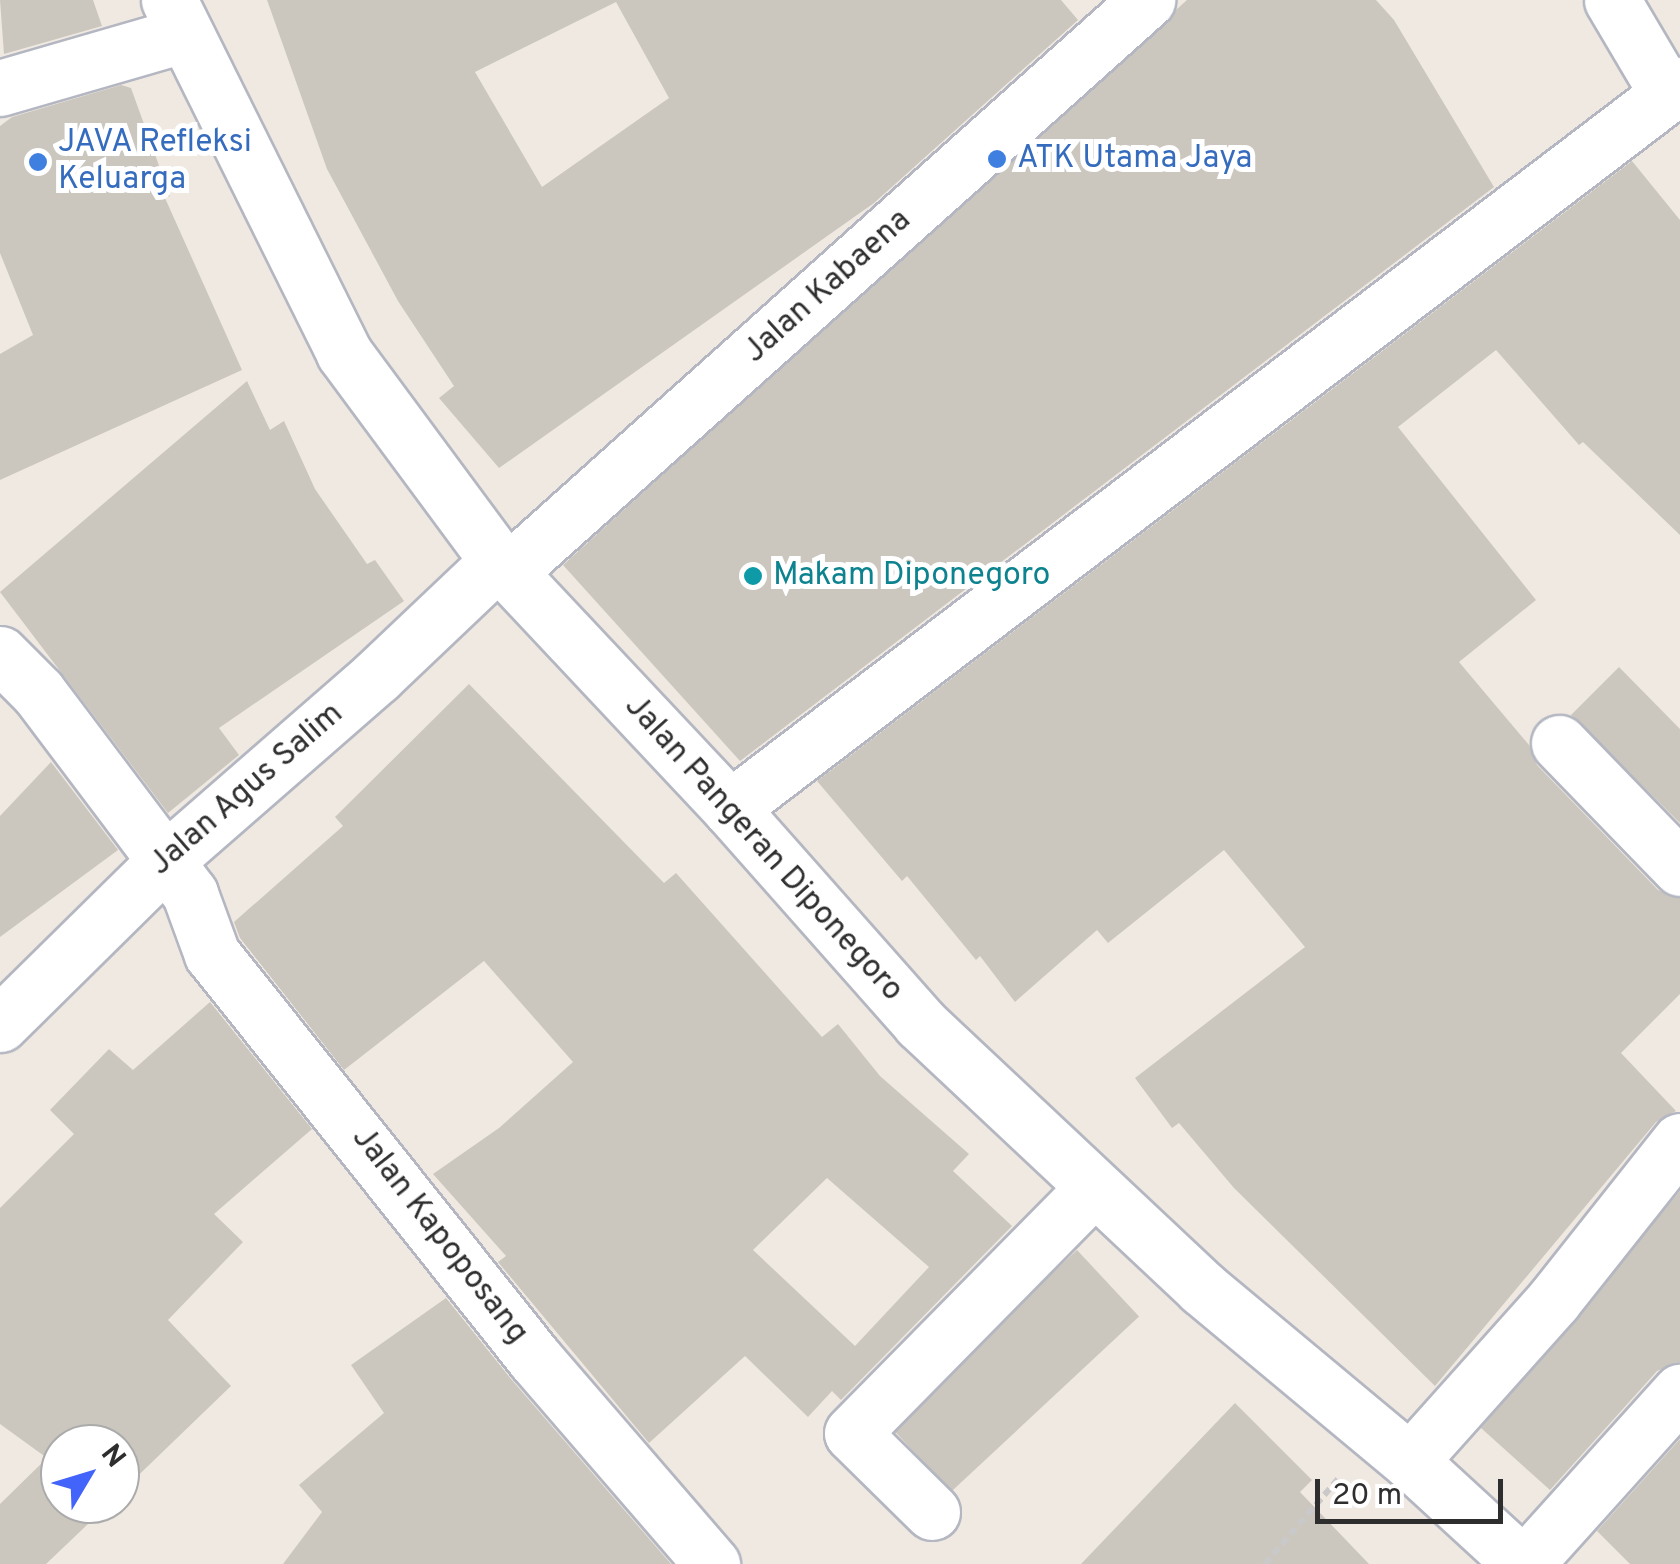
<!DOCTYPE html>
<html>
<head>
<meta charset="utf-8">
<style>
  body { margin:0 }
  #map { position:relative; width:1680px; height:1564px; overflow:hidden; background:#efe9e1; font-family:Overpass,sans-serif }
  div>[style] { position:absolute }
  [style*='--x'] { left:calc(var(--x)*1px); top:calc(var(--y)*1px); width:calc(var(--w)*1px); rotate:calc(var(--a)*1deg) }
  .building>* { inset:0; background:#cbc7bf; transform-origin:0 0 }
  .path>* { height:6px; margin-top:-3px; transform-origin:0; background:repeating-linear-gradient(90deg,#c9c9c9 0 8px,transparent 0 13px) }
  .roads { filter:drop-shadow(2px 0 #b4b7c1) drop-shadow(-2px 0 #b4b7c1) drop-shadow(0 2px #b4b7c1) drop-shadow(0 -2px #b4b7c1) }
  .minor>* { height:55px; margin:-27.5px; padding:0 27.5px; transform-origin:27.5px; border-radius:27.5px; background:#fff }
  .tertiary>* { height:55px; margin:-27.5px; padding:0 27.5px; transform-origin:27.5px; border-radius:27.5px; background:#fff }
  .dots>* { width:28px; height:28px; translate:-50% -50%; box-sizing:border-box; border:5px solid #fff; border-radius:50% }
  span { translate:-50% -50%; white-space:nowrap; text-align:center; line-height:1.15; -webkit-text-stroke:10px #fff; paint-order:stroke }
  .shop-label { font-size:32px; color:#366cbe }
  .left { translate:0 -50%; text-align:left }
  .street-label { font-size:32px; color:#2e2e2e }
  .culture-label { font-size:32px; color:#0d838f }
  .north { position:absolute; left:40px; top:1424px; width:100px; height:100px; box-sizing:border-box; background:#fff; border:2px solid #ababab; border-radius:50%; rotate:52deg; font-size:28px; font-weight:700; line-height:40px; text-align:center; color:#2e2e2e }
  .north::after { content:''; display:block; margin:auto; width:35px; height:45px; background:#4264fb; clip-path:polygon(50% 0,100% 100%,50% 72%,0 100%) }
  .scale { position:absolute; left:1315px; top:1479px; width:188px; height:45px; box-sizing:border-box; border:5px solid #2e2e2e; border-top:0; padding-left:12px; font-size:30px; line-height:35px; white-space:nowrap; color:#2e2e2e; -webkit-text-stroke:8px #fff; paint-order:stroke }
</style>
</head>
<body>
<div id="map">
  <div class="building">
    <div style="clip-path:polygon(0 0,93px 0,102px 26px,4px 54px)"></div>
    <div style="clip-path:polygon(evenodd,267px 0,1061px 0,1078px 20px,874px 203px,499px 468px,439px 398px,454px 386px,398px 301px,327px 169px,267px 0,616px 2px,669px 98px,542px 187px,475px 72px,616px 2px)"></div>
    <div style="clip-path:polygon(1187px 0,1376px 0,1394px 20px,1494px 187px,740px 761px,563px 565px)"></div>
    <div style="clip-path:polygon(121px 85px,131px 88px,170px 196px,165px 198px,242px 370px,0 480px,0 354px,33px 335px,0 253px,0 126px,12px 117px)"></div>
    <div style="clip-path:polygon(1632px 161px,1680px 220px,1680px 535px,1583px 442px,1579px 445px,1496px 350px,1398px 427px,1536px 600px,1459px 662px,1529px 745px,1537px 765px,1658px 890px,1680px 898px,1680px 994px,1621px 1053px,1676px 1111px,1656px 1122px,1435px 1386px,1234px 1188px,1179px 1123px,1172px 1128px,1135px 1078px,1305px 947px,1224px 850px,1108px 943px,1097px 930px,1015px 1002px,980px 956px,976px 960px,907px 876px,902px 881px,817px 781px)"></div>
    <div style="clip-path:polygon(247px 381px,270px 430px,284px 421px,315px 489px,367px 564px,375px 560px,404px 601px,219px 728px,239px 755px,168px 813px,0 592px)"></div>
    <div style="clip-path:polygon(1619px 667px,1680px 729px,1680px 823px,1571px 715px)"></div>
    <div style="clip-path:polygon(evenodd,469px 684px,664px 883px,676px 873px,822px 1037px,838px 1024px,880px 1076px,969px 1154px,953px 1171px,1012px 1226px,841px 1400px,832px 1391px,808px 1417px,745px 1356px,649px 1443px,498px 1262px,506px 1256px,433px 1174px,499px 1128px,573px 1062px,484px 961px,344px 1070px,240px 938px,234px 922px,343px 826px,335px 817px,469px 684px,827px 1178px,929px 1267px,855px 1346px,753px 1250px,827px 1178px)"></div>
    <div style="clip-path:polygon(51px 762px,118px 850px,0 937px,0 816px)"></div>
    <div style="clip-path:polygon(210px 1002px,312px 1129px,214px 1214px,243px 1242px,168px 1320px,231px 1386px,120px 1493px,120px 1444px,60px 1444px,60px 1504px,109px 1504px,46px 1564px,0 1564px,0 1504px,47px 1458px,0 1424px,0 1208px,74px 1134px,50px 1110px,109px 1049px,133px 1070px)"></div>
    <div style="clip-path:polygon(1680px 1191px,1680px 1362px,1657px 1371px,1550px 1490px,1481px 1428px)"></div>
    <div style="left:1077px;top:1250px;width:91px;height:257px;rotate:47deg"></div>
    <div style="clip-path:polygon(446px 1298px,511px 1379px,671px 1564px,283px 1564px,322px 1512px,299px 1485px,384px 1413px,351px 1365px)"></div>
    <div style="clip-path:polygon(1235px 1403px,1312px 1480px,1300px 1492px,1369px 1564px,1081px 1564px)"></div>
    <div style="clip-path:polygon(1680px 1439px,1680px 1564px,1630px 1564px,1597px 1531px)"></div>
  </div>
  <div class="path">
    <div style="--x:1265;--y:1564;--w:113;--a:-49.3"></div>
  </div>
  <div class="roads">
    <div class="minor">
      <div style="--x:1612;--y:0;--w:108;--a:59.4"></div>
      <div style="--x:0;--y:88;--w:190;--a:-16.2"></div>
      <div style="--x:508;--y:572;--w:858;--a:-41.83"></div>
      <div style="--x:0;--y:654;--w:54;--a:45"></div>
      <div style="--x:38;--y:692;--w:253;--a:53"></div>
      <div style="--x:190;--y:894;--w:64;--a:69.9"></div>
      <div style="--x:212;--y:954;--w:518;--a:51.43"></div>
      <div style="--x:535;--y:1359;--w:271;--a:49.2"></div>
      <div style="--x:1559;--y:743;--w:174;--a:45.9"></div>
      <div style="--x:730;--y:808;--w:1194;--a:-37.27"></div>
      <div style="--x:0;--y:1024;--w:231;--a:-44.6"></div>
      <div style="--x:164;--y:862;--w:283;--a:-41.1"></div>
      <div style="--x:377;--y:676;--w:167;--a:-43.5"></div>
      <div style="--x:1410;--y:1461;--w:215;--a:-48.2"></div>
      <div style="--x:1553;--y:1301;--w:204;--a:-51.6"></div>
      <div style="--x:932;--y:1512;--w:112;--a:-135.4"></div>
      <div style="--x:852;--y:1433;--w:344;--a:-45.4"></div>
      <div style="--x:1525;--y:1564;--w:232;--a:-48"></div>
    </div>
    <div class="tertiary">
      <div style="--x:169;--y:0;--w:394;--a:63.6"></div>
      <div style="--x:344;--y:353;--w:259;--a:53.5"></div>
      <div style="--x:498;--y:561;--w:339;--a:46.8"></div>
      <div style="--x:730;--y:808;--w:287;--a:48.5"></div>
      <div style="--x:920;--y:1023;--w:387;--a:43.2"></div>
      <div style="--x:1202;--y:1288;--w:271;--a:39.8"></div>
      <div style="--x:1410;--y:1461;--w:152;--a:42.6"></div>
    </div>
  </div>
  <div class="dots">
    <div style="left:997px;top:159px;background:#3f7fe0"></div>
    <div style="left:38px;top:162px;background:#3f7fe0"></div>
    <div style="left:753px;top:576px;background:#0f9aa8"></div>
  </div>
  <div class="shop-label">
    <span class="left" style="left:58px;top:162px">JAVA Refleksi<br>Keluarga</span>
    <span class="left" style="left:1017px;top:159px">ATK Utama Jaya</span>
  </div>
  <div class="street-label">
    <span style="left:828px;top:287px;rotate:-42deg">Jalan Kabaena</span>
    <span style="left:247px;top:790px;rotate:-41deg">Jalan Agus Salim</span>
    <span style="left:763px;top:849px;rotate:48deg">Jalan Pangeran Diponegoro</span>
    <span style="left:439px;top:1236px;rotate:52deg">Jalan Kapoposang</span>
  </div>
  <div class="culture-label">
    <span class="left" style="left:773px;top:576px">Makam Diponegoro</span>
  </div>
  <div class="north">N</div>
  <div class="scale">20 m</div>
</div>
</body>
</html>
